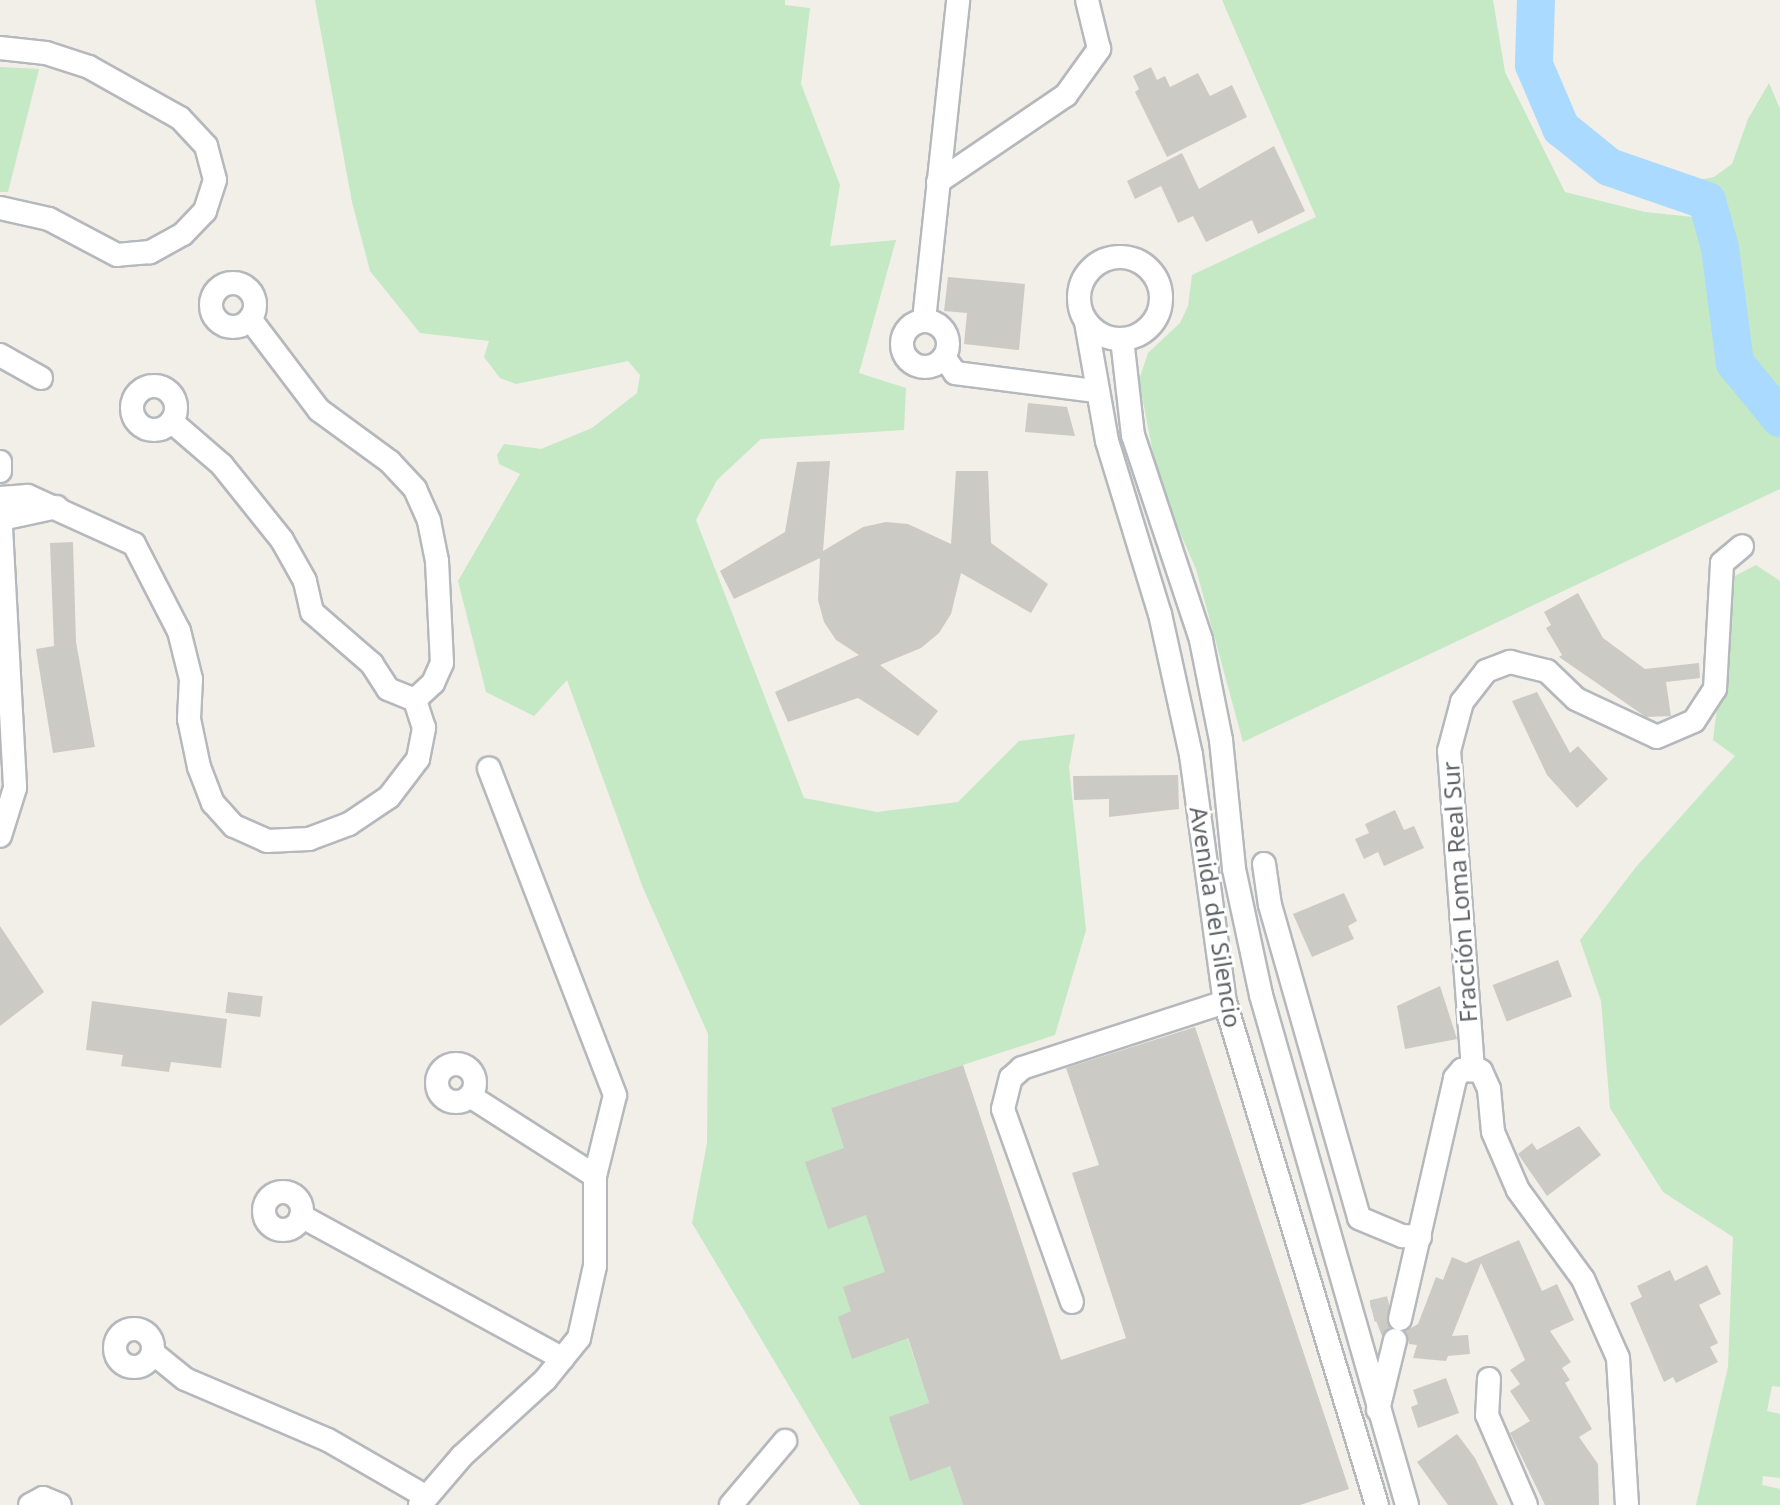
<!DOCTYPE html>
<html>
<head>
<meta charset="utf-8">
<style>
  body { margin:0 }
  #map { position:relative; width:1780px; height:1505px; overflow:hidden; background:#f1efe8; font-family:"Noto Sans",sans-serif }
  div>[style] { position:absolute }
  [style*='--x'] { left:calc(var(--x)*1px); top:calc(var(--y)*1px); width:calc(var(--w)*1px); rotate:calc(var(--a)*1deg) }
  .green>* { inset:0; background:#c5e8c5 }
  .river>* { height:38px; margin:-19px; padding:0 19px; transform-origin:19px; border-radius:19px; background:#aadaff }
  .building>* { inset:0; background:#cccac5; transform-origin:0 0 }
  .minor-tunnel>* { height:22px; margin-top:-11px; transform-origin:0; background:repeating-linear-gradient(90deg,#ccccc8 0 22px,transparent 0 33px) }
  .roads { filter:drop-shadow(2px 0 #b5b8bc) drop-shadow(-2px 0 #b5b8bc) drop-shadow(0 2px #b5b8bc) drop-shadow(0 -2px #b5b8bc) }
  .minor>* { height:22px; margin:-11px; padding:0 11px; transform-origin:11px; border-radius:11px; background:#fff }
  .minor>.ring { margin:-11px; padding:0; box-sizing:content-box; background:none; border:22px solid #fff; border-radius:50% }
  span { translate:-50% -50%; white-space:nowrap; text-align:center; line-height:1.15; -webkit-text-stroke:6px #fff; paint-order:stroke }
  .street-label { font-size:24px; color:#5f6368 }
</style>
</head>
<body>
<div id="map">
  <div class="green">
    <div style="clip-path:polygon(315px 0,785px 0,785px 5px,810px 8px,801px 84px,840px 185px,830px 246px,896px 240px,859px 373px,906px 388px,904px 430px,761px 439px,717px 480px,696px 520px,804px 798px,877px 812px,958px 802px,1019px 741px,1075px 734px,1069px 767px,1086px 930px,1055px 1035px,831px 1108px,963px 1505px,860px 1505px,692px 1223px,707px 1143px,708px 1034px,643px 888px,567px 680px,534px 716px,486px 692px,458px 581px,520px 474px,499px 464px,497px 455px,504px 444px,541px 449px,592px 428px,637px 393px,640px 375px,628px 361px,516px 384px,500px 378px,484px 357px,489px 341px,420px 333px,370px 271px,352px 202px)"></div>
    <div style="clip-path:polygon(1222px 0,1493px 0,1505px 72px,1565px 192px,1645px 212px,1703px 218px,1698px 180px,1714px 177px,1732px 164px,1748px 119px,1769px 83px,1780px 109px,1780px 489px,1243px 742px,1196px 569px,1159px 485px,1139px 380px,1148px 353px,1180px 323px,1188px 306px,1192px 275px,1316px 217px)"></div>
    <div style="clip-path:polygon(0 67px,39px 69px,8px 192px,0 192px)"></div>
    <div style="clip-path:polygon(1756px 565px,1780px 581px,1780px 1387px,1772px 1386px,1767px 1411px,1780px 1414px,1780px 1478px,1763px 1476px,1762px 1485px,1780px 1489px,1780px 1505px,1696px 1505px,1728px 1367px,1733px 1237px,1663px 1192px,1610px 1108px,1601px 1001px,1580px 940px,1636px 867px,1735px 756px,1713px 740px,1733px 577px)"></div>
  </div>
  <div class="river">
    <div style="--x:1536;--y:0;--w:65;--a:91.8"></div>
    <div style="--x:1534;--y:65;--w:69;--a:66.8"></div>
    <div style="--x:1561;--y:128;--w:62;--a:39.1"></div>
    <div style="--x:1609;--y:167;--w:104;--a:19.1"></div>
    <div style="--x:1707;--y:201;--w:49;--a:74.5"></div>
    <div style="--x:1720;--y:248;--w:116;--a:82.6"></div>
    <div style="--x:1735;--y:363;--w:71;--a:50.7"></div>
  </div>
  <div class="building">
    <div style="clip-path:polygon(1151px 67px,1157px 80px,1165px 76px,1170px 87px,1198px 73px,1210px 96px,1232px 85px,1247px 117px,1167px 157px,1135px 92px,1139px 89px,1133px 76px)"></div>
    <div style="clip-path:polygon(1274px 146px,1305px 211px,1258px 234px,1252px 220px,1206px 242px,1193px 216px,1178px 223px,1161px 186px,1135px 199px,1127px 181px,1182px 153px,1199px 189px)"></div>
    <div style="clip-path:polygon(948px 277px,1025px 284px,1019px 350px,964px 344px,967px 313px,944px 311px)"></div>
    <div style="clip-path:polygon(1028px 403px,1067px 407px,1075px 436px,1025px 432px)"></div>
    <div style="clip-path:polygon(830px 461px,823px 551px,863px 527px,886px 522px,908px 524px,951px 544px,956px 471px,988px 471px,991px 543px,1048px 584px,1031px 613px,961px 573px,951px 614px,939px 633px,921px 648px,880px 665px,938px 711px,918px 736px,858px 698px,788px 722px,775px 692px,859px 655px,836px 640px,824px 622px,818px 600px,820px 558px,734px 599px,720px 571px,785px 532px,797px 462px)"></div>
    <div style="clip-path:polygon(73px 542px,76px 642px,95px 747px,53px 753px,36px 649px,54px 646px,50px 543px)"></div>
    <div style="clip-path:polygon(1578px 593px,1603px 638px,1645px 669px,1699px 663px,1700px 678px,1666px 682px,1671px 716px,1646px 717px,1559px 657px,1562px 655px,1546px 628px,1551px 625px,1544px 612px)"></div>
    <div style="clip-path:polygon(1537px 692px,1570px 753px,1578px 746px,1608px 779px,1577px 808px,1547px 775px,1512px 701px)"></div>
    <div style="clip-path:polygon(1178px 775px,1179px 809px,1109px 817px,1109px 799px,1074px 800px,1073px 776px)"></div>
    <div style="clip-path:polygon(1395px 810px,1404px 830px,1414px 826px,1424px 848px,1384px 866px,1378px 852px,1364px 859px,1355px 839px,1369px 833px,1365px 824px)"></div>
    <div style="clip-path:polygon(1344px 893px,1357px 921px,1348px 926px,1354px 939px,1312px 957px,1293px 914px)"></div>
    <div style="clip-path:polygon(0 926px,44px 992px,0 1026px)"></div>
    <div style="left:1558px;top:960px;width:39px;height:70px;rotate:69deg"></div>
    <div style="clip-path:polygon(1440px 986px,1457px 1039px,1405px 1049px,1397px 1006px)"></div>
    <div style="left:228px;top:992px;width:35px;height:21px;rotate:7deg"></div>
    <div style="clip-path:polygon(92px 1001px,227px 1019px,221px 1068px,171px 1062px,169px 1072px,121px 1066px,123px 1055px,86px 1050px)"></div>
    <div style="clip-path:polygon(1195px 1027px,1349px 1489px,1300px 1505px,963px 1505px,950px 1466px,910px 1481px,889px 1417px,929px 1403px,908px 1338px,852px 1359px,838px 1317px,851px 1311px,843px 1287px,885px 1272px,866px 1215px,828px 1229px,805px 1162px,844px 1148px,831px 1108px,963px 1065px,1061px 1360px,1126px 1338px,1072px 1173px,1099px 1165px,1066px 1068px)"></div>
    <div style="clip-path:polygon(1579px 1126px,1601px 1155px,1547px 1196px,1518px 1154px,1532px 1143px,1537px 1150px)"></div>
    <div style="clip-path:polygon(1519px 1240px,1542px 1291px,1557px 1284px,1574px 1320px,1550px 1331px,1571px 1362px,1562px 1368px,1570px 1380px,1565px 1383px,1592px 1429px,1579px 1437px,1598px 1464px,1599px 1505px,1545px 1505px,1512px 1437px,1510px 1433px,1530px 1421px,1510px 1391px,1520px 1384px,1510px 1370px,1525px 1360px,1481px 1263px,1452px 1336px,1468px 1335px,1470px 1354px,1448px 1356px,1446px 1361px,1413px 1358px,1417px 1345px,1409px 1344px,1406px 1331px,1418px 1324px,1436px 1277px,1443px 1280px,1452px 1257px,1466px 1263px)"></div>
    <div style="clip-path:polygon(1707px 1265px,1721px 1294px,1699px 1305px,1718px 1343px,1710px 1347px,1718px 1362px,1676px 1383px,1673px 1377px,1664px 1382px,1630px 1303px,1642px 1297px,1637px 1286px,1670px 1270px,1675px 1281px)"></div>
    <div style="clip-path:polygon(1388px 1300px,1389px 1328px,1382px 1336px,1370px 1305px)"></div>
    <div style="clip-path:polygon(1446px 1378px,1459px 1413px,1418px 1428px,1411px 1407px,1418px 1404px,1413px 1390px)"></div>
    <div style="clip-path:polygon(1457px 1434px,1475px 1458px,1498px 1505px,1448px 1505px,1417px 1462px)"></div>
  </div>
  <div class="minor-tunnel">
    <div style="--x:1372;--y:1311;--w:18;--a:-13"></div>
  </div>
  <div class="roads">
    <div class="minor">
      <div style="--x:0;--y:48;--w:46;--a:6.2"></div>
      <div style="--x:46;--y:53;--w:45;--a:18"></div>
      <div style="--x:89;--y:67;--w:104;--a:29.3"></div>
      <div style="--x:180;--y:118;--w:38;--a:47"></div>
      <div style="--x:206;--y:146;--w:35;--a:75"></div>
      <div style="--x:215;--y:180;--w:33;--a:108"></div>
      <div style="--x:205;--y:211;--w:32;--a:134"></div>
      <div style="--x:183;--y:234;--w:38;--a:151"></div>
      <div style="--x:150;--y:252;--w:33;--a:175"></div>
      <div style="--x:117;--y:255;--w:77;--a:-152.1"></div>
      <div style="--x:49;--y:219;--w:50;--a:-167.3"></div>
      <div style="--x:938;--y:182;--w:155;--a:-34.2"></div>
      <div style="--x:1066;--y:95;--w:57;--a:-54.3"></div>
      <div style="--x:1099;--y:49;--w:50;--a:-103.8"></div>
      <div class="ring" style="left:1079px;top:257px;width:60px;height:60px"></div>
      <div class="ring" style="left:211px;top:283px;width:22px;height:22px"></div>
      <div style="--x:250;--y:319;--w:114;--a:52.8"></div>
      <div style="--x:319;--y:410;--w:88;--a:36.2"></div>
      <div style="--x:390;--y:462;--w:37;--a:47"></div>
      <div style="--x:415;--y:489;--w:35;--a:66"></div>
      <div style="--x:429;--y:521;--w:41;--a:78.7"></div>
      <div style="--x:437;--y:561;--w:102;--a:87.2"></div>
      <div style="--x:442;--y:663;--w:22;--a:114"></div>
      <div style="--x:433;--y:683;--w:25;--a:137"></div>
      <div style="--x:924;--y:320;--w:322;--a:-83.9"></div>
      <div class="ring" style="left:902px;top:321px;width:24px;height:24px"></div>
      <div style="--x:1086;--y:322;--w:121;--a:80"></div>
      <div style="--x:1107;--y:441;--w:181;--a:73"></div>
      <div style="--x:1160;--y:614;--w:144;--a:77.6"></div>
      <div style="--x:1191;--y:755;--w:249;--a:82.2"></div>
      <div style="--x:1225;--y:1002;--w:525;--a:73.19"></div>
      <div style="--x:1122;--y:339;--w:97;--a:83.5"></div>
      <div style="--x:1133;--y:435;--w:216;--a:71.6"></div>
      <div style="--x:1201;--y:640;--w:102;--a:78.7"></div>
      <div style="--x:1221;--y:740;--w:130;--a:84.2"></div>
      <div style="--x:1234;--y:869;--w:129;--a:77.9"></div>
      <div style="--x:1261;--y:995;--w:530;--a:74.02"></div>
      <div style="--x:0;--y:355;--w:47;--a:29.3"></div>
      <div style="--x:944;--y:357;--w:19;--a:55"></div>
      <div style="--x:955;--y:373;--w:142;--a:7.3"></div>
      <div class="ring" style="left:132px;top:386px;width:22px;height:22px"></div>
      <div style="--x:0;--y:462;--w:9;--a:90"></div>
      <div style="--x:0;--y:498;--w:28;--a:-4"></div>
      <div style="--x:28;--y:496;--w:116;--a:24.4"></div>
      <div style="--x:134;--y:544;--w:98;--a:62.7"></div>
      <div style="--x:179;--y:631;--w:49;--a:76"></div>
      <div style="--x:191;--y:679;--w:40;--a:92.9"></div>
      <div style="--x:189;--y:719;--w:49;--a:78.2"></div>
      <div style="--x:199;--y:767;--w:39;--a:69"></div>
      <div style="--x:213;--y:803;--w:31;--a:48"></div>
      <div style="--x:234;--y:826;--w:36;--a:24"></div>
      <div style="--x:267;--y:841;--w:42;--a:-2.7"></div>
      <div style="--x:309;--y:839;--w:43;--a:-20.6"></div>
      <div style="--x:349;--y:824;--w:48;--a:-34"></div>
      <div style="--x:389;--y:797;--w:48;--a:-52.7"></div>
      <div style="--x:418;--y:759;--w:32;--a:-79"></div>
      <div style="--x:424;--y:728;--w:29;--a:-108"></div>
      <div style="--x:415;--y:700;--w:29;--a:-158"></div>
      <div style="--x:388;--y:689;--w:30;--a:-123"></div>
      <div style="--x:372;--y:664;--w:79;--a:-139.1"></div>
      <div style="--x:312;--y:612;--w:32;--a:-103"></div>
      <div style="--x:305;--y:581;--w:47;--a:-119.3"></div>
      <div style="--x:282;--y:540;--w:96;--a:-128.7"></div>
      <div style="--x:222;--y:465;--w:66;--a:-139.3"></div>
      <div style="--x:0;--y:509;--w:279;--a:86.9"></div>
      <div style="--x:15;--y:788;--w:50;--a:107.4"></div>
      <div style="--x:1;--y:519;--w:57;--a:-12.1"></div>
      <div style="--x:1264;--y:864;--w:41;--a:81.7"></div>
      <div style="--x:1270;--y:905;--w:325;--a:74.1"></div>
      <div style="--x:1359;--y:1218;--w:47;--a:22.7"></div>
      <div style="--x:1402;--y:1236;--w:18;--a:3"></div>
      <div class="ring" style="left:437px;top:1064px;width:16px;height:16px"></div>
      <div style="--x:1473;--y:1069;--w:319;--a:-94.3"></div>
      <div style="--x:1449;--y:751;--w:51;--a:-75.1"></div>
      <div style="--x:1462;--y:702;--w:39;--a:-52"></div>
      <div style="--x:1486;--y:671;--w:26;--a:-21"></div>
      <div style="--x:1510;--y:662;--w:38;--a:14"></div>
      <div style="--x:1547;--y:671;--w:40;--a:44"></div>
      <div style="--x:1576;--y:699;--w:89;--a:25.1"></div>
      <div style="--x:1657;--y:737;--w:40;--a:-23.4"></div>
      <div style="--x:1694;--y:721;--w:38;--a:-57"></div>
      <div style="--x:1715;--y:689;--w:126;--a:-86.8"></div>
      <div style="--x:1722;--y:563;--w:26;--a:-40"></div>
      <div style="--x:470;--y:1096;--w:148;--a:32.6"></div>
      <div class="ring" style="left:264px;top:1192px;width:16px;height:16px"></div>
      <div style="--x:301;--y:1216;--w:298;--a:28.6"></div>
      <div style="--x:1072;--y:1302;--w:205;--a:-109.7"></div>
      <div style="--x:1003;--y:1109;--w:32;--a:-76"></div>
      <div style="--x:1011;--y:1078;--w:15;--a:-42"></div>
      <div style="--x:1022;--y:1068;--w:213;--a:-18"></div>
      <div style="--x:1400;--y:1319;--w:247;--a:-77.1"></div>
      <div style="--x:1455;--y:1078;--w:11;--a:-49"></div>
      <div style="--x:1462;--y:1070;--w:19;--a:3"></div>
      <div style="--x:1481;--y:1071;--w:20;--a:66"></div>
      <div style="--x:1489;--y:1089;--w:43;--a:84.7"></div>
      <div style="--x:1493;--y:1132;--w:63;--a:66.7"></div>
      <div style="--x:1518;--y:1190;--w:110;--a:53.9"></div>
      <div style="--x:1583;--y:1279;--w:86;--a:66.1"></div>
      <div style="--x:1618;--y:1358;--w:147;--a:86.5"></div>
      <div class="ring" style="left:115px;top:1329px;width:16px;height:16px"></div>
      <div style="--x:153;--y:1353;--w:41;--a:39.1"></div>
      <div style="--x:185;--y:1379;--w:155;--a:23.1"></div>
      <div style="--x:328;--y:1440;--w:112;--a:30"></div>
      <div style="--x:1489;--y:1379;--w:36;--a:93"></div>
      <div style="--x:1487;--y:1415;--w:98;--a:66.6"></div>
      <div style="--x:1378;--y:1410;--w:72;--a:-76.3"></div>
      <div style="--x:30;--y:1505;--w:15;--a:-28"></div>
      <div style="--x:43;--y:1498;--w:18;--a:22"></div>
      <div style="--x:420;--y:1505;--w:65;--a:-49.4"></div>
      <div style="--x:462;--y:1456;--w:113;--a:-42.5"></div>
      <div style="--x:545;--y:1380;--w:54;--a:-51"></div>
      <div style="--x:579;--y:1338;--w:74;--a:-77.5"></div>
      <div style="--x:595;--y:1266;--w:90;--a:-90"></div>
      <div style="--x:595;--y:1176;--w:83;--a:-76.1"></div>
      <div style="--x:615;--y:1095;--w:350;--a:-111.1"></div>
      <div style="--x:731;--y:1505;--w:84;--a:-49.8"></div>
    </div>
  </div>
  <div class="street-label">
    <span style="left:1459px;top:892px;rotate:-94deg">Fracción Loma Real Sur</span>
    <span style="left:1216px;top:917px;rotate:81deg">Avenida del Silencio</span>
  </div>
</div>
</body>
</html>
